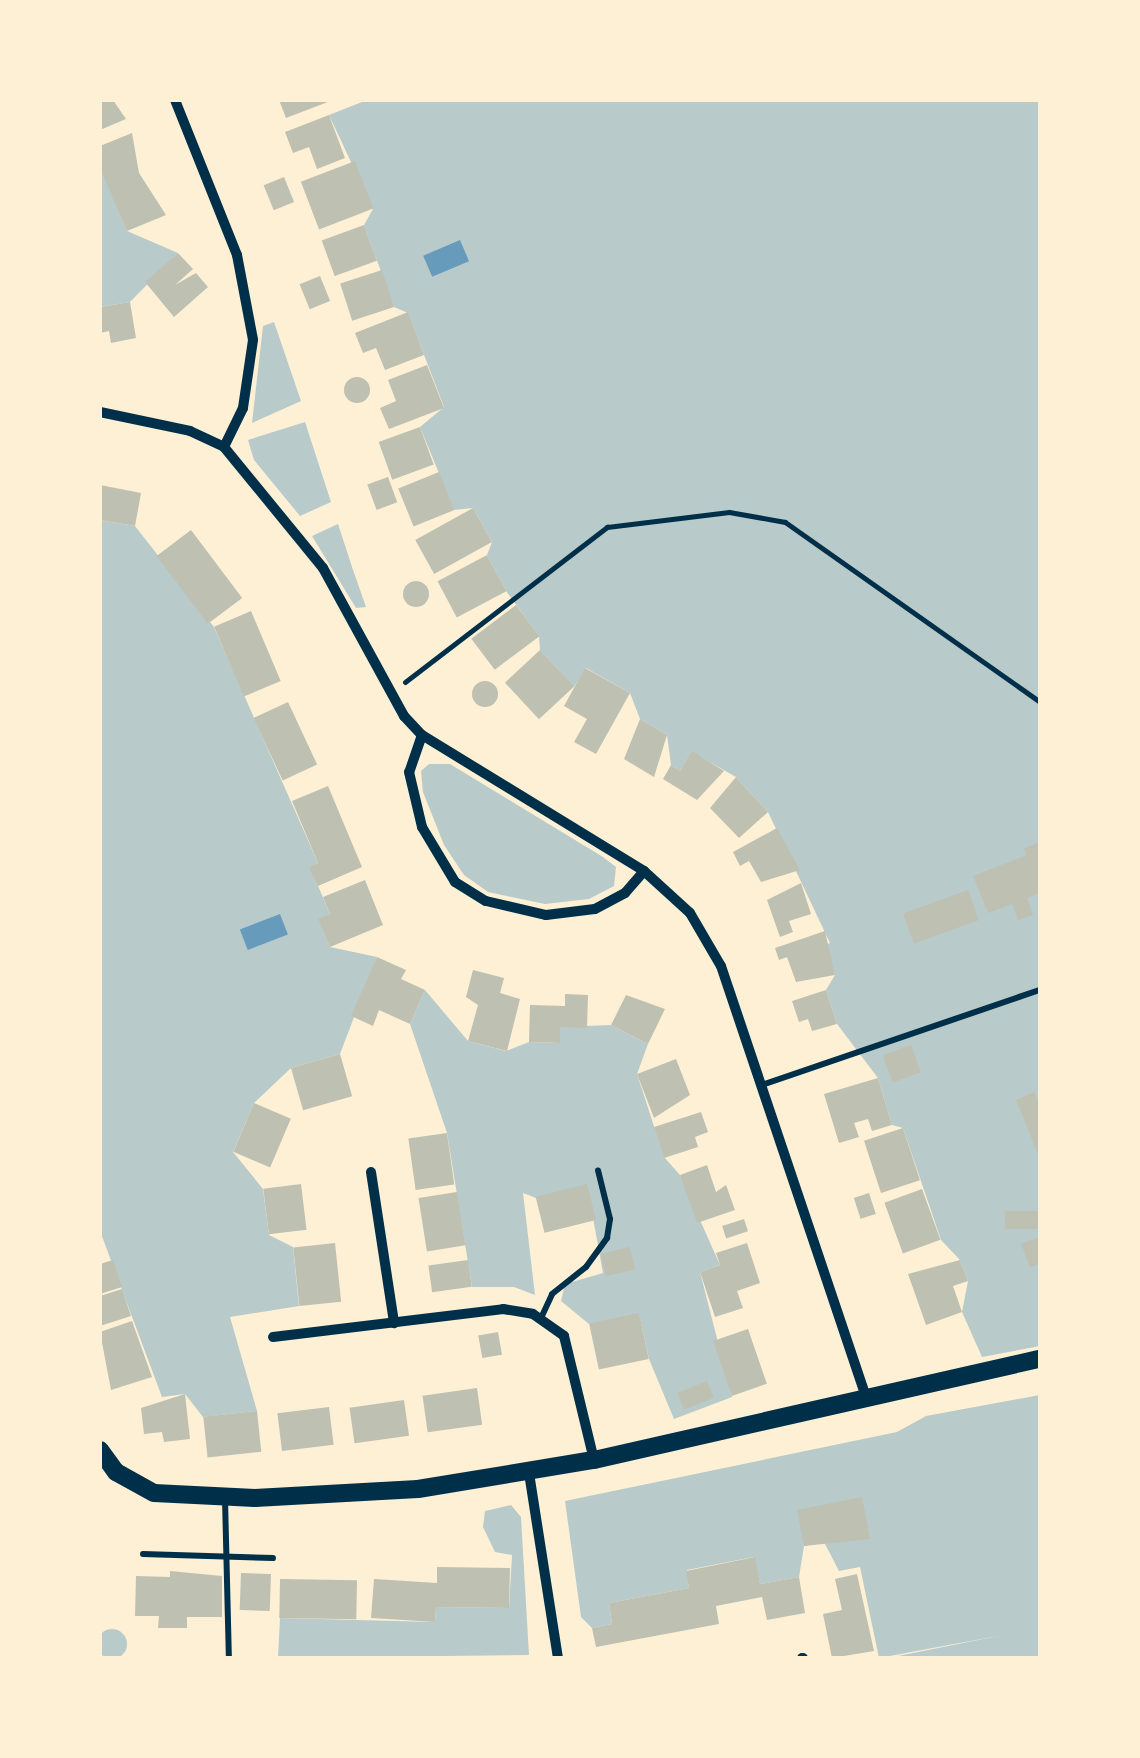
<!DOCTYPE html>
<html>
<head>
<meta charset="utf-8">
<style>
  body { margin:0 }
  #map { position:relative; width:1140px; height:1758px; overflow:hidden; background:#fdf0d5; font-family:"Source Serif 4",serif }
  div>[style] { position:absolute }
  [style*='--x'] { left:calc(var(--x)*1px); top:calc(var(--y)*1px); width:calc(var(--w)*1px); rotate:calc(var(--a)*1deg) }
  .green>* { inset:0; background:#b9caca }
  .round { border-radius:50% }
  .water>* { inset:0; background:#669bbc; transform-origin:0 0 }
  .building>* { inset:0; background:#bec0b2; transform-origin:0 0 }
  .path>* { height:5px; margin:-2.5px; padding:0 2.5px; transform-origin:2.5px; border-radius:2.5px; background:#003049 }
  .service>* { height:6px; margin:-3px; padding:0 3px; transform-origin:3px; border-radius:3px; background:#003049 }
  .minor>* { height:10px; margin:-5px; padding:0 5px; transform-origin:5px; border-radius:5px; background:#003049 }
  .tertiary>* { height:18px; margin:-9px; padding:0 9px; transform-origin:9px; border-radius:9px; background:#003049 }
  span { translate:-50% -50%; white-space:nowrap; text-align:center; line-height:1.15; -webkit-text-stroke:10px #fdf0d5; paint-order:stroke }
  .frame { position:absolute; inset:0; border:102px solid #fdf0d5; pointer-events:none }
</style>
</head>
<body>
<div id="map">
  <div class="green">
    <div style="clip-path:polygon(367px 100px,1040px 100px,1040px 1346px,982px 1357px,962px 1312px,968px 1281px,960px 1260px,941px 1240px,903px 1128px,892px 1125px,878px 1078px,837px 1024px,826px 990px,835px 975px,824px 946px,830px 943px,768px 812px,736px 777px,692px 752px,680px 771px,671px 765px,667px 735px,640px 719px,630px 693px,586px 668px,574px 687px,540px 650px,539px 636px,506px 591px,487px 555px,492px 542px,473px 508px,454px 510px,420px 427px,444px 407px,408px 313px,394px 307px,364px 225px,373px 209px,329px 115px)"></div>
    <div style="clip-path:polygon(102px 167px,127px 231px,178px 253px,130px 302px,100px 307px)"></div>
    <div style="clip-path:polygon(274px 322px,301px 401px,252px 423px,263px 326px)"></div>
    <div style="clip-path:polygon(305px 422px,331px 502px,300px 516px,254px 460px,248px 440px)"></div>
    <div style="clip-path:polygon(100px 520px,135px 526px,214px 627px,318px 863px,310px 867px,330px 914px,319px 920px,330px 947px,377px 957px,340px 1054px,291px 1068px,254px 1103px,233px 1152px,263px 1189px,269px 1235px,293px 1247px,299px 1306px,230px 1317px,257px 1411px,203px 1417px,185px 1394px,162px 1397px,100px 1231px)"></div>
    <div style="clip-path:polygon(338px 524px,352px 567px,366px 607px,356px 608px,312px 536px)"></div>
    <div style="clip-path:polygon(429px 764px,450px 764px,603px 857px,616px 867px,614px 886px,589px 899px,545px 904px,488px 892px,464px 875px,444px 845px,423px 792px,421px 771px)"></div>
    <div style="clip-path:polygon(425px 990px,468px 1041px,506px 1051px,529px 1042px,559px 1043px,560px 1027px,611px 1025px,648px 1044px,637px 1074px,664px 1157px,680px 1175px,720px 1265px,700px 1272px,732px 1397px,674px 1419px,649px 1359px,639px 1314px,589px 1324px,561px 1301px,565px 1284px,603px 1273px,587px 1185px,536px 1198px,523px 1193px,535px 1295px,514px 1287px,472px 1287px,447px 1133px,410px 1024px)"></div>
    <div style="clip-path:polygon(1040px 1395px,1040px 1658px,888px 1658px,1003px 1635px,879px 1658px,860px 1567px,839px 1571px,824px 1542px,804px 1546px,799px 1577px,760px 1584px,754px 1557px,687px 1570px,689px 1588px,609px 1603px,612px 1624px,592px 1628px,581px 1617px,565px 1501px,897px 1432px,926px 1416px)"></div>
    <div style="clip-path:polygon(511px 1505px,521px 1517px,529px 1655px,278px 1658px,280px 1618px,435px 1622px,436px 1607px,509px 1608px,512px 1555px,495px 1552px,483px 1527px,485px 1511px)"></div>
    <div class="round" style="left:97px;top:1629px;width:30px;height:30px"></div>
  </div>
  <div class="water">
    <div style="left:460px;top:240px;width:23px;height:40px;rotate:67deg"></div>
    <div style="left:280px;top:914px;width:22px;height:43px;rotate:69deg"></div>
  </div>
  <div class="building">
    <div style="clip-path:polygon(100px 100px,113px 100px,126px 119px,100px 130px)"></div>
    <div style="clip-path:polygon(279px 100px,333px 100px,286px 118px)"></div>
    <div style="clip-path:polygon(329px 115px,345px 158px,317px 169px,309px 147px,293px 153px,285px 132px)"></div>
    <div style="clip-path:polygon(132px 133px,139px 173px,166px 215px,127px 231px,100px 168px,100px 146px)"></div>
    <div style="left:355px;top:161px;width:51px;height:58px;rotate:69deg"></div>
    <div style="left:284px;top:177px;width:27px;height:22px;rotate:68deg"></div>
    <div style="left:364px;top:225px;width:38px;height:45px;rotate:70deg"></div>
    <div style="clip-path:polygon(178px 253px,193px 269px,175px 285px,196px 273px,208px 287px,174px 317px,145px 282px)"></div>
    <div style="left:382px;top:270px;width:39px;height:44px;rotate:72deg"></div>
    <div style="left:320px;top:276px;width:27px;height:22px;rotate:68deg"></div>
    <div style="clip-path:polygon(130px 302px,136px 338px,111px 343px,109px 331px,100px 333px,100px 307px)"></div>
    <div style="clip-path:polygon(408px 312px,424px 355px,385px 370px,376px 348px,363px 353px,355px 333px)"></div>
    <div style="clip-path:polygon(427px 365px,444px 408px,389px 429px,380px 408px,396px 401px,388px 380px)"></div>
    <div class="round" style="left:344px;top:377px;width:26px;height:26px"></div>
    <div style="left:420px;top:427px;width:40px;height:44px;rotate:70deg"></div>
    <div style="left:439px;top:472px;width:41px;height:44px;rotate:68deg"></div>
    <div style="left:388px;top:477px;width:27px;height:22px;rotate:70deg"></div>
    <div style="clip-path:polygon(100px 485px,141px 493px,135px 526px,100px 520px)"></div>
    <div style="left:473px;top:508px;width:39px;height:66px;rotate:61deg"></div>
    <div style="left:191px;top:530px;width:85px;height:43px;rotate:53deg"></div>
    <div style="left:487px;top:555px;width:41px;height:56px;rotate:62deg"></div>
    <div class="round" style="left:403px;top:581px;width:26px;height:26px"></div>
    <div style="left:516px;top:605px;width:39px;height:56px;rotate:53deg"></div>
    <div style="left:251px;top:611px;width:76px;height:40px;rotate:67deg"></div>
    <div style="left:540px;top:650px;width:50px;height:48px;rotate:47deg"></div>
    <div style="clip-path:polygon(585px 668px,630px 693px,596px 754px,574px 742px,587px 719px,564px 706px)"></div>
    <div class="round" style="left:472px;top:681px;width:26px;height:26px"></div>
    <div style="left:288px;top:702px;width:69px;height:38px;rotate:65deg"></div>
    <div style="clip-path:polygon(640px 719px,667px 735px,654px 777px,624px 759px)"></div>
    <div style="clip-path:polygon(692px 751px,724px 771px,697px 800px,663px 779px,671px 765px,680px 771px)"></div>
    <div style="clip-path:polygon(736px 777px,768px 812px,739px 838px,710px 808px)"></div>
    <div style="clip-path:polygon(328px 786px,362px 867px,318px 886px,309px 867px,318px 863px,292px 801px)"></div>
    <div style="clip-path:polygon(777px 828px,800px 870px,761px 882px,749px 861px,740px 866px,733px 852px)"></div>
    <div style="clip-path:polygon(1040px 842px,1040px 893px,1027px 898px,1033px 915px,1018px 920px,1012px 904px,988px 913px,973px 876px,1027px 855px,1024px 848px)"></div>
    <div style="clip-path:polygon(365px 880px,383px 925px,330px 947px,318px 919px,330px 914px,323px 897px)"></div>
    <div style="clip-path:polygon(801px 883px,811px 914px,789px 921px,793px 932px,780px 937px,767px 900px)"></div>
    <div style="left:968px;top:890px;width:32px;height:69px;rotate:70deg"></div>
    <div style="clip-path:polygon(825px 931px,835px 975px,796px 982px,787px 957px,779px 960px,775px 948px)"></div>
    <div style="clip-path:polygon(377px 957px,406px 970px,401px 979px,425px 990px,410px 1024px,379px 1010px,373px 1026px,351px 1016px)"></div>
    <div style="clip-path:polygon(473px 970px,504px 978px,500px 993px,520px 999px,507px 1051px,468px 1041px,478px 1005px,466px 997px)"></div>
    <div style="clip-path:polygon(826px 990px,837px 1024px,812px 1031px,808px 1019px,799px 1022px,792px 1001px)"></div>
    <div style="clip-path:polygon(565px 994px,588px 995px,587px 1028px,560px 1027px,560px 1043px,529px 1042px,530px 1005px,565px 1006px)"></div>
    <div style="clip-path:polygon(626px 995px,665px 1009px,648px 1044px,611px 1025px)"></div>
    <div style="left:911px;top:1045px;width:29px;height:30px;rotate:70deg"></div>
    <div style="left:340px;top:1054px;width:44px;height:51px;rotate:74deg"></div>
    <div style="clip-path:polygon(676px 1059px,690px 1095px,654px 1118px,637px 1074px)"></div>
    <div style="clip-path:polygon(878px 1078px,892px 1125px,872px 1131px,868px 1119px,854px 1123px,859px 1137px,839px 1143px,824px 1094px)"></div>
    <div style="clip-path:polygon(1034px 1092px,1040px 1106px,1040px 1159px,1016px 1100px)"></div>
    <div style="left:254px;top:1103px;width:40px;height:53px;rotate:23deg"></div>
    <div style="clip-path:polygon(701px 1112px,708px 1132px,695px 1137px,698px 1147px,664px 1158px,654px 1127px)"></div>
    <div style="left:903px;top:1128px;width:55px;height:41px;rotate:72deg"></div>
    <div style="left:447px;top:1133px;width:52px;height:39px;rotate:82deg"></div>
    <div style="clip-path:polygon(707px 1165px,716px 1192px,726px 1185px,735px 1210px,697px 1223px,680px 1175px)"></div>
    <div style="left:301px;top:1184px;width:46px;height:38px;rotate:83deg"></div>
    <div style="left:587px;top:1184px;width:37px;height:53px;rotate:76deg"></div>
    <div style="left:922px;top:1189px;width:54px;height:40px;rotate:70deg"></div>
    <div style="left:457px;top:1192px;width:54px;height:39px;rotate:81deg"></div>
    <div style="left:869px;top:1193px;width:22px;height:16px;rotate:72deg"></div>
    <div style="left:1040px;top:1211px;width:18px;height:35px;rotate:90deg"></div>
    <div style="left:744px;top:1219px;width:13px;height:23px;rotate:72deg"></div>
    <div style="clip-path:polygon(1040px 1237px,1040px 1264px,1030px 1267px,1021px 1244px)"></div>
    <div style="left:335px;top:1243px;width:59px;height:42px;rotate:84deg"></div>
    <div style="clip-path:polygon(747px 1243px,760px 1283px,737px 1291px,743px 1308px,715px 1317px,700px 1272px,720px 1265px,716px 1253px)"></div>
    <div style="left:630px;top:1247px;width:23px;height:30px;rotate:77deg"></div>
    <div style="clip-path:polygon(113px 1260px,122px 1287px,100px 1294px,100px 1264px)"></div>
    <div style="left:468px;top:1260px;width:27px;height:40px;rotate:82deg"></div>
    <div style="clip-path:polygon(960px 1260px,968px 1281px,953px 1286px,962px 1312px,926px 1325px,908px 1274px)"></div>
    <div style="clip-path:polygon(122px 1289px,131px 1316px,100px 1326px,100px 1296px)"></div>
    <div style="left:639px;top:1313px;width:47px;height:51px;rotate:78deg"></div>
    <div style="clip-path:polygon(132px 1321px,152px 1377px,111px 1390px,100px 1332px)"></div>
    <div style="left:748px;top:1329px;width:58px;height:37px;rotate:71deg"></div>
    <div style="left:498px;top:1332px;width:23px;height:20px;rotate:80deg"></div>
    <div style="left:707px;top:1381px;width:18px;height:32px;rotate:68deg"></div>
    <div style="left:477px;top:1388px;width:37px;height:55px;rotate:82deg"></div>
    <div style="clip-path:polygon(185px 1394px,190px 1439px,164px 1442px,162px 1432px,144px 1434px,141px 1408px)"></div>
    <div style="left:404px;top:1400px;width:36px;height:55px;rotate:82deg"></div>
    <div style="left:329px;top:1407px;width:38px;height:52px;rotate:83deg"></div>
    <div style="left:257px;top:1411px;width:41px;height:54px;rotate:84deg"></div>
    <div style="clip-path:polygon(862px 1497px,870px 1539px,804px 1546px,797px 1510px)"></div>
    <div style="clip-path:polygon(755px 1557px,760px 1584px,799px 1577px,805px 1613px,767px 1620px,762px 1597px,716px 1606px,719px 1624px,596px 1647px,592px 1628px,612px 1624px,609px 1603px,689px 1588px,686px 1571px)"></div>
    <div style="clip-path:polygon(437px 1567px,510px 1568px,509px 1608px,436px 1607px,435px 1622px,371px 1618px,374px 1579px,437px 1583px)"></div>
    <div style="clip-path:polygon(170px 1571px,222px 1576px,222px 1617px,187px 1617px,187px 1628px,158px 1628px,159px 1616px,135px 1616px,136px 1576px,170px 1577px)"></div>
    <div style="left:241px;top:1573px;width:30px;height:37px;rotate:2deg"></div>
    <div style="clip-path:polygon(857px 1574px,874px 1651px,832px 1658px,823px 1614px,842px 1610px,835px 1579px)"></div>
    <div style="left:280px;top:1579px;width:77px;height:39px;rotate:1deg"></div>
  </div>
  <div class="path">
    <div style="--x:405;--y:682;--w:255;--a:-37.5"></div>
    <div style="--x:607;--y:527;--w:123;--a:-7"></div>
    <div style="--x:729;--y:512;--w:57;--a:10.1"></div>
    <div style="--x:785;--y:522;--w:312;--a:35.2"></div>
  </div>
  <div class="service">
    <div style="--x:762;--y:1085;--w:294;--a:-18.9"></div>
    <div style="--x:541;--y:1318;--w:26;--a:-65"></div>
    <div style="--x:552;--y:1294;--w:43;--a:-38.5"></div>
    <div style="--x:586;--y:1267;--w:36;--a:-54"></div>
    <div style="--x:607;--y:1238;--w:19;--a:-81"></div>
    <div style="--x:610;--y:1219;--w:50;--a:-103.8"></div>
    <div style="--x:225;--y:1499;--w:159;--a:88.6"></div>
    <div style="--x:143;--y:1554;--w:130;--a:1.8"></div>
  </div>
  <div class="minor">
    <div style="--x:175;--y:100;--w:167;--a:68.2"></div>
    <div style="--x:237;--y:255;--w:86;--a:79.3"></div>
    <div style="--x:253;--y:340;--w:69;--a:98.4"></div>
    <div style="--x:243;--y:408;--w:43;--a:116"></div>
    <div style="--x:100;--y:412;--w:92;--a:11.9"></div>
    <div style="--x:190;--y:431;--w:38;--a:25"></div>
    <div style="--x:224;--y:447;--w:156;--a:50.7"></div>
    <div style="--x:323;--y:568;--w:169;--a:61.3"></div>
    <div style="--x:404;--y:716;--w:26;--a:47"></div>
    <div style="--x:422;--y:735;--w:260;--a:31.5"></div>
    <div style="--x:644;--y:871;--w:62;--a:42.4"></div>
    <div style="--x:690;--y:913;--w:61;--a:59.7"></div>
    <div style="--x:721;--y:966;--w:454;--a:71.4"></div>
    <div style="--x:422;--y:735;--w:39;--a:109"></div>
    <div style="--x:409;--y:772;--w:57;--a:76.7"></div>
    <div style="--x:422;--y:827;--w:64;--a:59"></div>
    <div style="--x:455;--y:882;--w:36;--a:32"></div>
    <div style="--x:486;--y:901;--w:62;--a:13.1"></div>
    <div style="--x:546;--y:915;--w:49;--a:-7"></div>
    <div style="--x:595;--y:909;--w:34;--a:-28"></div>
    <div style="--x:625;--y:893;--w:29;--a:-49"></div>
    <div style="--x:371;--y:1172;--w:153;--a:81.3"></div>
    <div style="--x:273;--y:1337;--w:232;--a:-6.9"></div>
    <div style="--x:503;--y:1309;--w:30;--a:9"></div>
    <div style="--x:533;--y:1314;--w:38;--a:35"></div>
    <div style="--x:564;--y:1336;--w:128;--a:76.4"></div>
    <div style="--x:529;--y:1473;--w:187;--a:81.1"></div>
    <div style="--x:802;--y:1658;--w:1;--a:0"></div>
  </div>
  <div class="tertiary">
    <div style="--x:100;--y:1450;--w:27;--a:54"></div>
    <div style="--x:116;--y:1472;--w:43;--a:28.9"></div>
    <div style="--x:154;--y:1493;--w:101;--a:2.8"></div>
    <div style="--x:255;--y:1498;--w:163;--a:-3.2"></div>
    <div style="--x:418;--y:1489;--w:178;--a:-9.4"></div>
    <div style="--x:594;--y:1460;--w:457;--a:-12.8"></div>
  </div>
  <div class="frame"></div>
</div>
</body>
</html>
